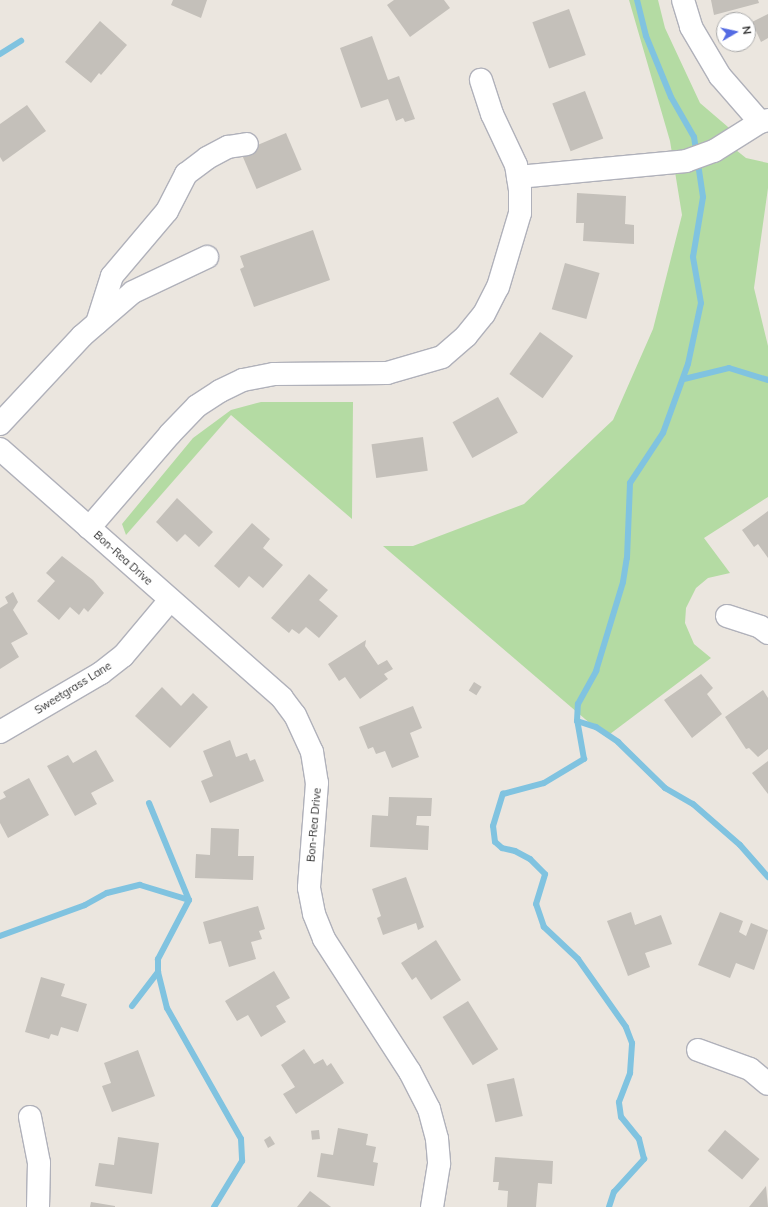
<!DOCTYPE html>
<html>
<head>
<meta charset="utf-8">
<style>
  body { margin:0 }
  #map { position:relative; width:768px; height:1207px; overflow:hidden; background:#ebe6df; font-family:Mulish,sans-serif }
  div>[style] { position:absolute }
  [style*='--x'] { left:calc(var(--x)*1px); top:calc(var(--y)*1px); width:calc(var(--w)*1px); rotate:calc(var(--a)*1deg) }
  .green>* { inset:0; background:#b4dba3 }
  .stream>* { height:6px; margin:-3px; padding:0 3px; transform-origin:3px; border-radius:3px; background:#80c3e0 }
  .building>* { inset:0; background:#c4c0ba; transform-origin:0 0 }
  .roads { filter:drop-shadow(1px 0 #b0b1ba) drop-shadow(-1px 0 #b0b1ba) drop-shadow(0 1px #b0b1ba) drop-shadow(0 -1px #b0b1ba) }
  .minor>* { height:22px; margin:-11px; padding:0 11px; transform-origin:11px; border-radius:11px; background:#fff }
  span { translate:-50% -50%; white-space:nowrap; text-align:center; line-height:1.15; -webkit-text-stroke:3px #fff; paint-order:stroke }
  .street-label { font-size:11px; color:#2b2b2b }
  .north { position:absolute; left:716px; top:12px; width:40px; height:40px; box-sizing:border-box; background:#fff; border:1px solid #aaa; border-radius:50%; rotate:81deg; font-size:11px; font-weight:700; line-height:16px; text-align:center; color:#2b2b2b }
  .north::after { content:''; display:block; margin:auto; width:14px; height:18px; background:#546be3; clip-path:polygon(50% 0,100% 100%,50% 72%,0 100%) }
</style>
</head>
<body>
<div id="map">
  <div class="green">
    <div style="clip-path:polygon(629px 0,658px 0,665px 28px,700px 103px,728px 127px,736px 150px,746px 158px,768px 163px,768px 188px,754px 288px,768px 346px,768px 497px,704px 538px,730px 573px,708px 578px,696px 588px,686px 608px,685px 623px,694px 644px,711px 658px,606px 737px,383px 546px,413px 546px,524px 504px,613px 420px,653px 329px,682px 215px,670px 141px)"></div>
    <div style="clip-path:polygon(261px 402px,353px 402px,352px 519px,231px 415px,126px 535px,122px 524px,193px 438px,231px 410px)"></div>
  </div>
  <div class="stream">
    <div style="--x:0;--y:54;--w:25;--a:-32"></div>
    <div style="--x:684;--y:379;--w:46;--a:-13.7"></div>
    <div style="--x:729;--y:368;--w:41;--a:17.1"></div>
    <div style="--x:577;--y:721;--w:20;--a:18"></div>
    <div style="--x:596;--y:727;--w:27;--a:34"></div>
    <div style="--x:618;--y:742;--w:66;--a:44.4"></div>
    <div style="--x:665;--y:788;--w:32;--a:30"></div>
    <div style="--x:693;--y:804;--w:62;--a:41.1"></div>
    <div style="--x:740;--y:845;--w:43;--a:48.8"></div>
    <div style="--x:149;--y:803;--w:105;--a:67.6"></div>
    <div style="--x:189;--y:900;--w:67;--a:117.7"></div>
    <div style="--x:158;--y:959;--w:13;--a:90"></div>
    <div style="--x:158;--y:972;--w:37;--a:76"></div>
    <div style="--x:167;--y:1008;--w:150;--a:60.5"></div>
    <div style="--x:241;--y:1139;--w:22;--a:87"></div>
    <div style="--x:242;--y:1161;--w:54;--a:121.3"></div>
    <div style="--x:0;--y:936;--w:90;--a:-20"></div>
    <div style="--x:85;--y:905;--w:25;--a:-29"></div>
    <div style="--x:107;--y:893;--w:34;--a:-14"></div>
    <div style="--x:140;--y:885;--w:51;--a:17"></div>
    <div style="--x:132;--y:1006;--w:43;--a:-52.6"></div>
    <div style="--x:609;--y:1207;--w:16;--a:-72"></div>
    <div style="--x:614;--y:1192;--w:45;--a:-47.7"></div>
    <div style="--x:644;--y:1159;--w:21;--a:-104"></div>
    <div style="--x:639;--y:1139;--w:28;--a:-129"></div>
    <div style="--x:621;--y:1117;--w:15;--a:-98"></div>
    <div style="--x:619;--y:1102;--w:31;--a:-69"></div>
    <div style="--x:630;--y:1073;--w:30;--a:-86"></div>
    <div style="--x:632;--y:1043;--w:17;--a:-111"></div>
    <div style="--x:626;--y:1027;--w:83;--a:-125.2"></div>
    <div style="--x:578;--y:959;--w:47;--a:-136.7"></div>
    <div style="--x:544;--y:927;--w:24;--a:-109"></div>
    <div style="--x:536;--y:904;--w:31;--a:-73"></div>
    <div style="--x:545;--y:874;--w:21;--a:-135"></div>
    <div style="--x:530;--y:859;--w:17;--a:-152"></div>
    <div style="--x:515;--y:851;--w:13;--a:-167"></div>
    <div style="--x:502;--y:848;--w:9;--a:-139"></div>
    <div style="--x:495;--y:842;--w:16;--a:-97"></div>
    <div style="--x:493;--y:826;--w:34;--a:-73"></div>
    <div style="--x:503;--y:794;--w:42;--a:-15"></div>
    <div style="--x:544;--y:783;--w:47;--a:-31"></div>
    <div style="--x:584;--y:759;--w:39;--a:-100"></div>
    <div style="--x:577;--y:721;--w:17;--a:-87"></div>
    <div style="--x:578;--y:704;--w:38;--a:-61"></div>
    <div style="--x:596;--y:671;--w:93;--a:-73.1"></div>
    <div style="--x:623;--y:582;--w:24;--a:-81"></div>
    <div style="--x:627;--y:558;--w:75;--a:-87.7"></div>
    <div style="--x:630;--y:483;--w:60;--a:-56.6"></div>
    <div style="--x:663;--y:433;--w:73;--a:-70.1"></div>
    <div style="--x:688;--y:364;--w:62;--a:-78"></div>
    <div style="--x:701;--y:303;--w:47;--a:-99.9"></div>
    <div style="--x:693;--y:257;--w:61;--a:-80.5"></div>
    <div style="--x:703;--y:197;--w:61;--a:-98.5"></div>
    <div style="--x:694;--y:137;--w:46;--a:-119.9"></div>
    <div style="--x:671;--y:97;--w:66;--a:-112.3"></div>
    <div style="--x:646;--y:36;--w:37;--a:-104"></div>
  </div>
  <div class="building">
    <div style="clip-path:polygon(173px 0,207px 0,201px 18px,171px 5px)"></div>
    <div style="clip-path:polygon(394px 0,444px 0,450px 8px,410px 37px,387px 5px)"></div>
    <div style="clip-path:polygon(711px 0,758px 0,759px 3px,714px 15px)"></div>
    <div style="left:569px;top:9px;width:49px;height:39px;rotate:70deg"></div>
    <div style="clip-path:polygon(768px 14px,768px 38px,761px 42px,752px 22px)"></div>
    <div style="clip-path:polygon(100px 21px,127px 45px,101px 75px,99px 73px,91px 83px,65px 62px)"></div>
    <div style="clip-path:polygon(372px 36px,388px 80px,399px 76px,415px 119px,405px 122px,403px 118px,396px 121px,388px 99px,361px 108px,340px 48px)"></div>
    <div style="left:585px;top:91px;width:51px;height:35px;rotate:69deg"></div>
    <div style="clip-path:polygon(27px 105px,46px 131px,3px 162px,0 157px,0 124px)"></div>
    <div style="left:286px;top:133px;width:40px;height:49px;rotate:67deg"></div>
    <div style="clip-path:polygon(577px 193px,626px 196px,625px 224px,634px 225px,634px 244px,583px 241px,584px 223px,576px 223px)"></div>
    <div style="clip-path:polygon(313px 230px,330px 280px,254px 307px,240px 269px,244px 267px,240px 256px)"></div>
    <div style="left:565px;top:263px;width:36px;height:48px;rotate:16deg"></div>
    <div style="left:540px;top:332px;width:41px;height:52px;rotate:36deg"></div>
    <div style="left:498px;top:397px;width:41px;height:52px;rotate:61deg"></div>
    <div style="left:423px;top:437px;width:34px;height:52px;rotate:82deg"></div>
    <div style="clip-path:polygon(177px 498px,213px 532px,199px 547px,185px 534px,177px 542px,156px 522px)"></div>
    <div style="clip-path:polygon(768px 511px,768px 558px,758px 544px,754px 547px,742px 530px)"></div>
    <div style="clip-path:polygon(252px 523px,270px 539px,263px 548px,283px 565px,263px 588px,249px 576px,239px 588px,214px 566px)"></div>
    <div style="clip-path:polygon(62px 556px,93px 580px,104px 593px,88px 612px,84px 608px,79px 615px,70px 607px,59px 620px,37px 601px,55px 581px,46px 573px)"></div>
    <div style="clip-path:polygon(309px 574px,328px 590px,319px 600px,338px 616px,319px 638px,306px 627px,299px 634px,292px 629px,289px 633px,271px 618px)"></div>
    <div style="clip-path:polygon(13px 592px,18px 602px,13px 610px,28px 634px,11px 643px,19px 657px,0 669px,0 608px,8px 603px,5px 597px)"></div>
    <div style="clip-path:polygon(366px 640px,365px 646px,378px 665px,387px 660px,393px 669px,384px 674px,388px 679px,360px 699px,345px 677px,339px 681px,328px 664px)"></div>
    <div style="clip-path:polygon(701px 674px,713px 688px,707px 694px,722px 714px,692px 738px,664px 700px)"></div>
    <div style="left:474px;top:682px;width:9px;height:10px;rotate:32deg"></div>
    <div style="clip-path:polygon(162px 687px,181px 706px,193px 693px,208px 707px,170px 748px,135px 716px)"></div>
    <div style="clip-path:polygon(763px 690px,768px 698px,768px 749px,758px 757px,749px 748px,746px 749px,725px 717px)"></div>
    <div style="clip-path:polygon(413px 706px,422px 728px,410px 733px,419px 757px,392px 768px,385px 751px,376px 754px,373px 747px,368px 749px,359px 727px)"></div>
    <div style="clip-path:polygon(230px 740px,236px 757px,247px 753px,250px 761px,255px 759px,264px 781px,210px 803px,201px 781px,213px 776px,203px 751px)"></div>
    <div style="clip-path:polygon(96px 750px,114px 781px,91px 793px,97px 804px,75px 816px,47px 766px,68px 755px,73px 763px)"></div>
    <div style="clip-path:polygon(768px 761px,768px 794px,752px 773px)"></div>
    <div style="clip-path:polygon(29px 778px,49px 815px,8px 838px,0 823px,0 800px,6px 797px,3px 792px)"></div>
    <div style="clip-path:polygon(389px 797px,432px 798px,431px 816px,417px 816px,416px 825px,429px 826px,428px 850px,370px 847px,372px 815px,388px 816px)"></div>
    <div style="clip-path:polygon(211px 828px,239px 829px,238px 856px,254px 856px,253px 880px,195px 878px,196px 854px,210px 855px)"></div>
    <div style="clip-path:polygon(406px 877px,424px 927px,418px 930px,416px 923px,383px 935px,377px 918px,381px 916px,372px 889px)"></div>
    <div style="clip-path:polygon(258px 906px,265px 929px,259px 931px,262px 939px,251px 942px,256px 959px,229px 967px,221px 941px,209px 944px,203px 922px)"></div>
    <div style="clip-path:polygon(631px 912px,635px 925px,661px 915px,672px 944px,645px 953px,650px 967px,628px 976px,607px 921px)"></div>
    <div style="clip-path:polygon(720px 912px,743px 921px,739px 932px,746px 936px,751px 923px,768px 930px,754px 970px,736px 963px,730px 978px,698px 965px)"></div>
    <div style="clip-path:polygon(436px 940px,461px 980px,431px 1000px,416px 977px,412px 980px,401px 963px)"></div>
    <div style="clip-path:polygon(274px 971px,290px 998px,276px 1006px,286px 1022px,261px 1037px,248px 1015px,237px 1021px,225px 1001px)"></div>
    <div style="clip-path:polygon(41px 977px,65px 984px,61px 996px,87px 1004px,78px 1032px,61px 1027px,58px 1036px,51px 1034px,49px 1039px,25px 1032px)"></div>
    <div style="left:468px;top:1001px;width:57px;height:30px;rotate:58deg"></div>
    <div style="clip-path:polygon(304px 1049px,314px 1064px,323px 1059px,327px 1066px,331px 1063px,344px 1083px,296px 1114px,283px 1094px,295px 1087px,281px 1065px)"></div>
    <div style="clip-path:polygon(138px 1050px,155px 1096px,112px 1112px,102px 1086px,111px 1083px,104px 1063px)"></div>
    <div style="left:514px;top:1078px;width:39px;height:28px;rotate:77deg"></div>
    <div style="clip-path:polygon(338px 1128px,368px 1134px,366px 1145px,376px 1147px,373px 1162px,378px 1163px,374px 1186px,317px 1177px,321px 1153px,333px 1155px)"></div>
    <div style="left:319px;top:1130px;width:9px;height:8px;rotate:84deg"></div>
    <div style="left:725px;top:1130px;width:45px;height:27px;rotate:40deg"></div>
    <div style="clip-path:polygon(270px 1136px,275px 1144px,268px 1148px,264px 1140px)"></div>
    <div style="clip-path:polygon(118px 1137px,159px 1143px,152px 1194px,95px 1186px,99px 1163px,114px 1165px)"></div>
    <div style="clip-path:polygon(495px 1157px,553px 1161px,552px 1184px,538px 1183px,536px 1207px,507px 1207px,508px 1191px,498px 1190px,499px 1182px,493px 1182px)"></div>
    <div style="clip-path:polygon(766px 1186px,768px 1207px,749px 1207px)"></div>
    <div style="clip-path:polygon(310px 1191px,331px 1207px,297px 1207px)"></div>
    <div style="clip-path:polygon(91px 1202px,115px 1206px,115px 1207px,90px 1207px)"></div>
  </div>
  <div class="roads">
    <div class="minor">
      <div style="--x:683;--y:0;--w:28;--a:73"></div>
      <div style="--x:691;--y:27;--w:57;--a:59.4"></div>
      <div style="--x:720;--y:76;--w:61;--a:49"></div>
      <div style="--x:518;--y:177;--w:169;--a:-5.4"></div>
      <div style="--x:686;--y:161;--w:30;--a:-20"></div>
      <div style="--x:714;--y:151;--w:54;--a:-32.2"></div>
      <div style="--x:760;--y:122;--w:8;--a:-14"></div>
      <div style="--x:97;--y:323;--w:49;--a:-72.3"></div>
      <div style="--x:112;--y:276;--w:85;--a:-49.8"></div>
      <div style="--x:167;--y:211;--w:42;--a:-62.8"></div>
      <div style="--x:186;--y:174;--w:26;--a:-37"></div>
      <div style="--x:207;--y:158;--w:24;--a:-28"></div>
      <div style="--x:228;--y:147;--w:19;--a:-9"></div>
      <div style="--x:0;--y:424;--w:120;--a:-47"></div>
      <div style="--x:82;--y:336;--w:67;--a:-40.8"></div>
      <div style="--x:133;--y:292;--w:82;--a:-25.3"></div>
      <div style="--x:0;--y:449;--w:376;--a:41.4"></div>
      <div style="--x:282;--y:698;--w:21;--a:53"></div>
      <div style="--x:295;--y:715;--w:41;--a:65.3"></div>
      <div style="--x:312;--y:752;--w:31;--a:81"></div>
      <div style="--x:317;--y:783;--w:105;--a:94.4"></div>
      <div style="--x:309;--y:888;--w:26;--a:79"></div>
      <div style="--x:314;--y:914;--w:27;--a:68"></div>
      <div style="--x:324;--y:939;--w:158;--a:57.1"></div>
      <div style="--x:410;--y:1072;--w:42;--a:62.8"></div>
      <div style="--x:429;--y:1109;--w:31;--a:75"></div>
      <div style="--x:437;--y:1139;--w:25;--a:85"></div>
      <div style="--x:439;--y:1164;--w:44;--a:99.2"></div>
      <div style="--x:89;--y:528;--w:124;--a:-49.2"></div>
      <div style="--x:170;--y:434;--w:39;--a:-46"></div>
      <div style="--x:197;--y:406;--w:27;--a:-33"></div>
      <div style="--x:220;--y:391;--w:25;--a:-26"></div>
      <div style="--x:243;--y:380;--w:32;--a:-11"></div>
      <div style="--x:274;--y:374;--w:113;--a:-0.5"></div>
      <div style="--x:387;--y:373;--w:57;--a:-16.2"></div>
      <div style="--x:442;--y:357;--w:32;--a:-41"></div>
      <div style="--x:466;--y:336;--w:28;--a:-51"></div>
      <div style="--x:484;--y:314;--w:30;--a:-63"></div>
      <div style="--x:498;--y:287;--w:77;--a:-73.4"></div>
      <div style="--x:520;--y:213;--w:23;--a:-90"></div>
      <div style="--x:520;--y:190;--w:25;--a:-99"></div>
      <div style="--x:516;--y:165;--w:56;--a:-115.2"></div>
      <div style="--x:492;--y:114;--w:36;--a:-108"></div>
      <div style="--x:727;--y:616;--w:35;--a:18"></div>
      <div style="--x:760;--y:627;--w:10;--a:37"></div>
      <div style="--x:0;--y:732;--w:117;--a:-30.3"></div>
      <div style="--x:101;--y:673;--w:28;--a:-38"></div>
      <div style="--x:123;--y:656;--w:73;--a:-50"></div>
      <div style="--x:698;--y:1050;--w:55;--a:20.1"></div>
      <div style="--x:750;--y:1069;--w:23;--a:40"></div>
      <div style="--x:30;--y:1117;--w:47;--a:78.9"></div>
      <div style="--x:39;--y:1163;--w:44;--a:91.3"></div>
    </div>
  </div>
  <div class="street-label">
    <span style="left:123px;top:558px;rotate:42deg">Bon-Rea Drive</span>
    <span style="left:73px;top:688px;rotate:-32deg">Sweetgrass Lane</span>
    <span style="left:314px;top:825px;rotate:-85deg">Bon-Rea Drive</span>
  </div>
  <div class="north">N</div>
</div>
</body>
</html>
